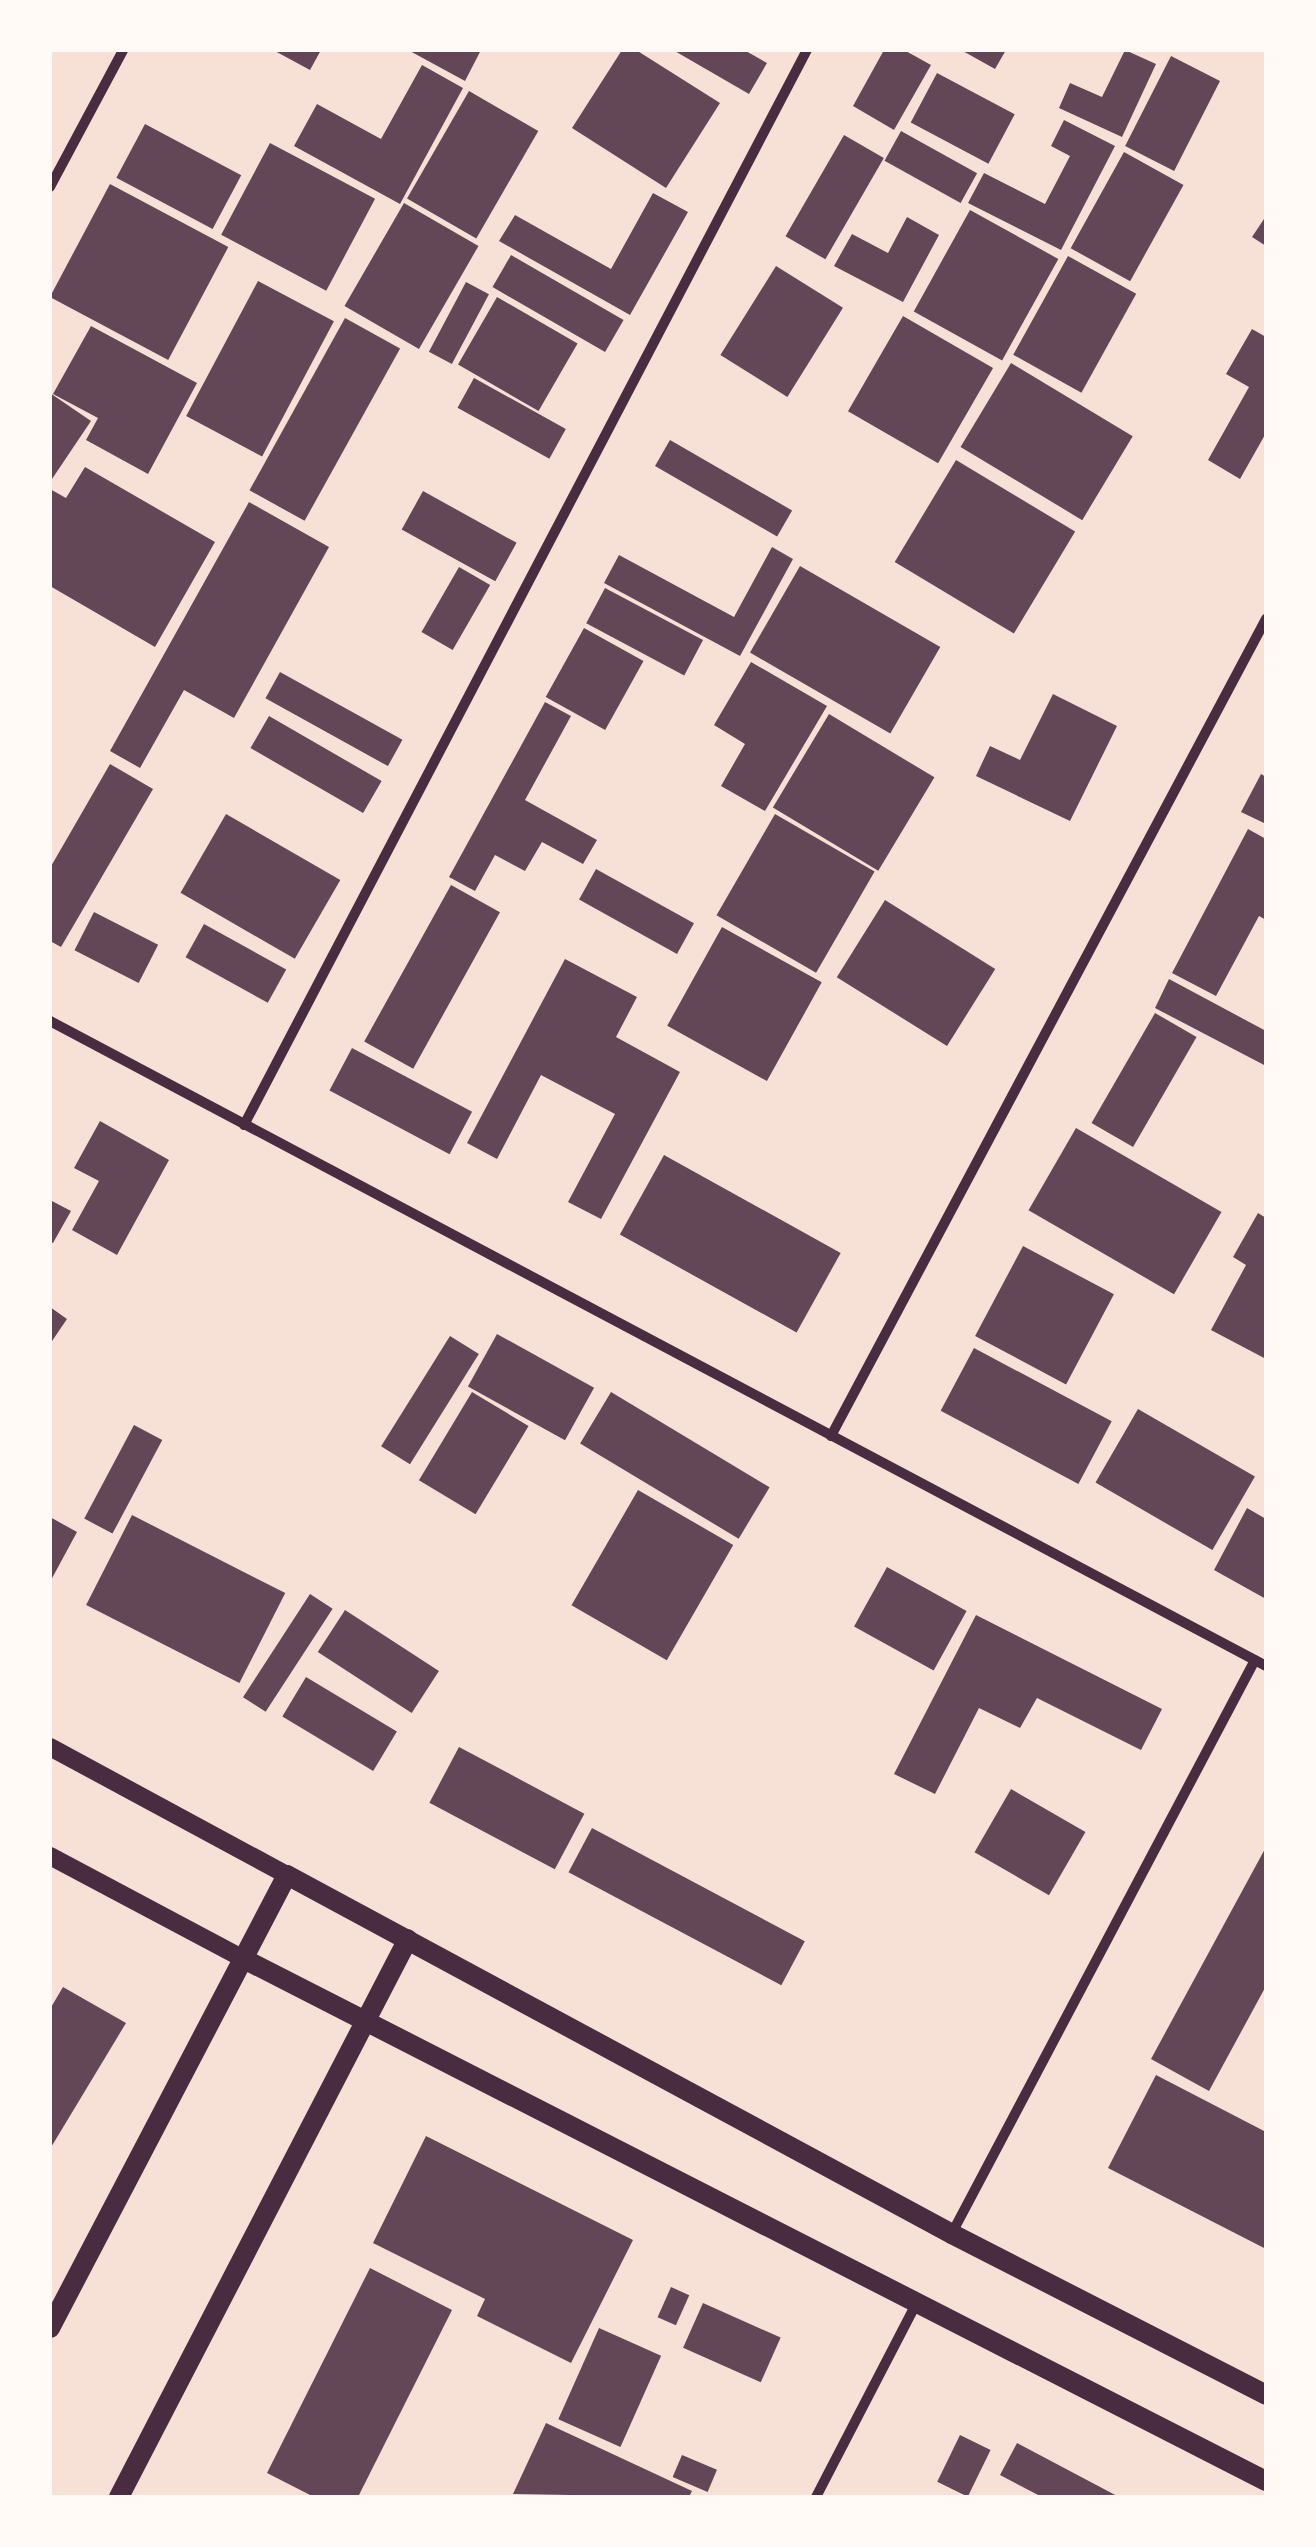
<!DOCTYPE html>
<html>
<head>
<meta charset="utf-8">
<style>
  body { margin:0 }
  #map { position:relative; width:1316px; height:2547px; overflow:hidden; background:#f7e1d7; font-family:"Noto Sans",sans-serif }
  div>[style] { position:absolute }
  [style*='--x'] { left:calc(var(--x)*1px); top:calc(var(--y)*1px); width:calc(var(--w)*1px); rotate:calc(var(--a)*1deg) }
  .building>* { inset:0; background:#644757; transform-origin:0 0 }
  .minor>* { height:10px; margin:-5px; padding:0 5px; transform-origin:5px; border-radius:5px; background:#4a2c40 }
  .tertiary>* { height:18px; margin:-9px; padding:0 9px; transform-origin:9px; border-radius:9px; background:#4a2c40 }
  .secondary>* { height:20px; margin:-10px; padding:0 10px; transform-origin:10px; border-radius:10px; background:#4a2c40 }
  span { translate:-50% -50%; white-space:nowrap; text-align:center; line-height:1.15; -webkit-text-stroke:8px #fffaf5; paint-order:stroke }
  .frame { position:absolute; inset:0; border:52px solid #fffaf5; pointer-events:none }
</style>
</head>
<body>
<div id="map">
  <div class="building">
    <div style="clip-path:polygon(273px 50px,321px 50px,310px 70px)"></div>
    <div style="clip-path:polygon(408px 50px,481px 50px,465px 81px)"></div>
    <div style="clip-path:polygon(622px 50px,636px 50px,720px 103px,666px 188px,572px 128px)"></div>
    <div style="clip-path:polygon(673px 50px,744px 50px,767px 63px,749px 94px)"></div>
    <div style="clip-path:polygon(884px 50px,904px 50px,931px 65px,894px 130px,853px 106px)"></div>
    <div style="clip-path:polygon(961px 50px,1006px 50px,995px 69px)"></div>
    <div style="clip-path:polygon(1125px 50px,1156px 64px,1122px 137px,1059px 108px,1070px 83px,1102px 97px)"></div>
    <div style="left:1171px;top:56px;width:55px;height:101px;rotate:27deg"></div>
    <div style="clip-path:polygon(422px 65px,463px 88px,400px 204px,294px 146px,317px 104px,381px 139px)"></div>
    <div style="left:937px;top:73px;width:88px;height:56px;rotate:28deg"></div>
    <div style="left:469px;top:91px;width:80px;height:124px;rotate:30deg"></div>
    <div style="clip-path:polygon(1064px 120px,1115px 146px,1061px 250px,968px 203px,984px 173px,1045px 204px,1070px 156px,1051px 146px)"></div>
    <div style="left:145px;top:124px;width:109px;height:61px;rotate:28deg"></div>
    <div style="left:901px;top:131px;width:87px;height:34px;rotate:29deg"></div>
    <div style="left:844px;top:135px;width:46px;height:117px;rotate:30deg"></div>
    <div style="left:270px;top:143px;width:119px;height:104px;rotate:28deg"></div>
    <div style="left:1124px;top:152px;width:68px;height:110px;rotate:29deg"></div>
    <div style="left:110px;top:184px;width:134px;height:128px;rotate:28deg"></div>
    <div style="clip-path:polygon(653px 193px,688px 212px,630px 315px,499px 241px,515px 215px,611px 269px)"></div>
    <div style="left:404px;top:203px;width:86px;height:119px;rotate:30deg"></div>
    <div style="left:970px;top:210px;width:101px;height:116px;rotate:29deg"></div>
    <div style="clip-path:polygon(1266px 216px,1266px 246px,1252px 237px)"></div>
    <div style="clip-path:polygon(907px 217px,939px 235px,903px 302px,834px 266px,852px 234px,888px 253px)"></div>
    <div style="left:511px;top:255px;width:130px;height:37px;rotate:30deg"></div>
    <div style="left:1068px;top:256px;width:78px;height:113px;rotate:29deg"></div>
    <div style="left:776px;top:266px;width:79px;height:105px;rotate:32deg"></div>
    <div style="left:258px;top:281px;width:86px;height:153px;rotate:28deg"></div>
    <div style="left:466px;top:282px;width:26px;height:79px;rotate:28deg"></div>
    <div style="left:497px;top:297px;width:93px;height:78px;rotate:30deg"></div>
    <div style="left:903px;top:316px;width:104px;height:110px;rotate:30deg"></div>
    <div style="left:345px;top:318px;width:63px;height:197px;rotate:29deg"></div>
    <div style="clip-path:polygon(91px 326px,197px 383px,148px 474px,86px 440px,98px 418px,53px 394px)"></div>
    <div style="clip-path:polygon(1252px 329px,1266px 337px,1266px 433px,1240px 479px,1208px 460px,1249px 387px,1226px 374px)"></div>
    <div style="left:1011px;top:363px;width:142px;height:98px;rotate:31deg"></div>
    <div style="left:474px;top:378px;width:105px;height:34px;rotate:29deg"></div>
    <div style="clip-path:polygon(50px 393px,91px 421px,50px 482px)"></div>
    <div style="left:670px;top:440px;width:141px;height:30px;rotate:30deg"></div>
    <div style="left:956px;top:460px;width:139px;height:119px;rotate:31deg"></div>
    <div style="clip-path:polygon(85px 467px,215px 542px,155px 647px,50px 586px,50px 489px,66px 498px)"></div>
    <div style="left:423px;top:491px;width:107px;height:44px;rotate:29deg"></div>
    <div style="clip-path:polygon(249px 502px,329px 547px,234px 718px,184px 690px,140px 768px,110px 751px)"></div>
    <div style="clip-path:polygon(772px 547px,793px 559px,740px 656px,604px 583px,619px 555px,734px 617px)"></div>
    <div style="left:800px;top:566px;width:162px;height:100px;rotate:30deg"></div>
    <div style="left:459px;top:567px;width:36px;height:75px;rotate:30deg"></div>
    <div style="left:605px;top:588px;width:111px;height:40px;rotate:28deg"></div>
    <div style="left:584px;top:628px;width:68px;height:79px;rotate:29deg"></div>
    <div style="clip-path:polygon(751px 662px,827px 706px,765px 811px,721px 786px,745px 744px,714px 725px)"></div>
    <div style="left:280px;top:672px;width:140px;height:30px;rotate:29deg"></div>
    <div style="clip-path:polygon(1053px 694px,1117px 726px,1070px 821px,976px 776px,990px 746px,1020px 760px)"></div>
    <div style="clip-path:polygon(545px 702px,571px 716px,525px 800px,597px 840px,583px 864px,542px 842px,525px 871px,495px 855px,475px 891px,449px 877px)"></div>
    <div style="left:829px;top:714px;width:123px;height:109px;rotate:31deg"></div>
    <div style="left:269px;top:716px;width:130px;height:37px;rotate:30deg"></div>
    <div style="clip-path:polygon(110px 764px,153px 789px,61px 947px,50px 941px,50px 868px)"></div>
    <div style="clip-path:polygon(1261px 774px,1266px 777px,1266px 824px,1241px 812px)"></div>
    <div style="left:226px;top:814px;width:132px;height:91px;rotate:30deg"></div>
    <div style="left:775px;top:814px;width:115px;height:117px;rotate:30deg"></div>
    <div style="clip-path:polygon(1248px 829px,1266px 839px,1266px 920px,1259px 916px,1216px 996px,1172px 973px)"></div>
    <div style="left:596px;top:869px;width:112px;height:35px;rotate:29deg"></div>
    <div style="left:451px;top:885px;width:56px;height:179px;rotate:29deg"></div>
    <div style="left:885px;top:900px;width:130px;height:91px;rotate:32deg"></div>
    <div style="left:94px;top:912px;width:72px;height:43px;rotate:27deg"></div>
    <div style="left:204px;top:924px;width:94px;height:38px;rotate:29deg"></div>
    <div style="left:722px;top:927px;width:114px;height:113px;rotate:29deg"></div>
    <div style="clip-path:polygon(565px 959px,637px 997px,616px 1037px,680px 1072px,601px 1219px,568px 1202px,615px 1114px,541px 1075px,497px 1159px,467px 1143px)"></div>
    <div style="clip-path:polygon(1169px 979px,1266px 1031px,1266px 1066px,1155px 1008px)"></div>
    <div style="left:1155px;top:1013px;width:48px;height:127px;rotate:30deg"></div>
    <div style="left:352px;top:1048px;width:136px;height:48px;rotate:28deg"></div>
    <div style="clip-path:polygon(100px 1121px,169px 1160px,117px 1255px,72px 1230px,99px 1181px,74px 1168px)"></div>
    <div style="left:1076px;top:1128px;width:168px;height:95px;rotate:30deg"></div>
    <div style="left:664px;top:1155px;width:202px;height:91px;rotate:29deg"></div>
    <div style="clip-path:polygon(50px 1200px,71px 1211px,53px 1243px,50px 1242px)"></div>
    <div style="clip-path:polygon(1258px 1213px,1266px 1218px,1266px 1359px,1211px 1330px,1246px 1265px,1233px 1257px)"></div>
    <div style="left:1023px;top:1246px;width:103px;height:102px;rotate:28deg"></div>
    <div style="clip-path:polygon(50px 1307px,67px 1319px,50px 1344px)"></div>
    <div style="left:497px;top:1334px;width:111px;height:60px;rotate:29deg"></div>
    <div style="left:450px;top:1336px;width:34px;height:130px;rotate:32deg"></div>
    <div style="left:974px;top:1348px;width:156px;height:71px;rotate:28deg"></div>
    <div style="left:472px;top:1392px;width:66px;height:103px;rotate:31deg"></div>
    <div style="left:611px;top:1392px;width:185px;height:60px;rotate:31deg"></div>
    <div style="left:1138px;top:1409px;width:135px;height:85px;rotate:30deg"></div>
    <div style="left:134px;top:1425px;width:32px;height:106px;rotate:28deg"></div>
    <div style="left:638px;top:1490px;width:110px;height:133px;rotate:30deg"></div>
    <div style="clip-path:polygon(1247px 1508px,1266px 1519px,1266px 1599px,1214px 1570px)"></div>
    <div style="left:132px;top:1515px;width:172px;height:101px;rotate:27deg"></div>
    <div style="clip-path:polygon(50px 1517px,77px 1532px,50px 1582px)"></div>
    <div style="left:887px;top:1567px;width:91px;height:68px;rotate:29deg"></div>
    <div style="left:310px;top:1594px;width:27px;height:123px;rotate:33deg"></div>
    <div style="left:345px;top:1610px;width:112px;height:50px;rotate:33deg"></div>
    <div style="clip-path:polygon(976px 1615px,1162px 1709px,1141px 1750px,1037px 1698px,1020px 1728px,979px 1708px,935px 1794px,894px 1774px)"></div>
    <div style="left:306px;top:1677px;width:106px;height:46px;rotate:31deg"></div>
    <div style="left:459px;top:1747px;width:142px;height:63px;rotate:28deg"></div>
    <div style="left:1011px;top:1789px;width:86px;height:73px;rotate:30deg"></div>
    <div style="left:592px;top:1828px;width:241px;height:50px;rotate:28deg"></div>
    <div style="clip-path:polygon(1266px 1847px,1266px 1986px,1209px 2091px,1151px 2059px)"></div>
    <div style="clip-path:polygon(63px 1987px,126px 2023px,50px 2149px,50px 2009px)"></div>
    <div style="clip-path:polygon(1156px 2075px,1266px 2132px,1266px 2249px,1108px 2168px)"></div>
    <div style="clip-path:polygon(426px 2136px,633px 2240px,571px 2363px,477px 2316px,485px 2299px,373px 2243px)"></div>
    <div style="clip-path:polygon(370px 2268px,452px 2310px,358px 2497px,314px 2497px,267px 2473px)"></div>
    <div style="left:671px;top:2287px;width:20px;height:33px;rotate:24deg"></div>
    <div style="left:703px;top:2303px;width:85px;height:49px;rotate:24deg"></div>
    <div style="left:599px;top:2328px;width:68px;height:100px;rotate:24deg"></div>
    <div style="clip-path:polygon(546px 2423px,692px 2491px,689px 2497px,513px 2494px)"></div>
    <div style="left:960px;top:2435px;width:34px;height:52px;rotate:26deg"></div>
    <div style="clip-path:polygon(1017px 2443px,1119px 2497px,1042px 2497px,1000px 2475px)"></div>
    <div style="left:682px;top:2455px;width:38px;height:24px;rotate:23deg"></div>
  </div>
  <div class="minor">
    <div style="--x:50;--y:187;--w:155;--a:-61.9"></div>
    <div style="--x:50;--y:1021;--w:1376;--a:27.94"></div>
    <div style="--x:244;--y:1125;--w:1214;--a:-62.36"></div>
    <div style="--x:831;--y:1436;--w:926;--a:-61.97"></div>
    <div style="--x:952;--y:2233;--w:648;--a:-62.13"></div>
    <div style="--x:816;--y:2497;--w:217;--a:-62.6"></div>
  </div>
  <div class="tertiary">
    <div style="--x:50;--y:1747;--w:269;--a:28.4"></div>
    <div style="--x:50;--y:1856;--w:217;--a:28"></div>
  </div>
  <div class="secondary">
    <div style="--x:242;--y:1958;--w:1150;--a:27.06"></div>
    <div style="--x:50;--y:2328;--w:511;--a:-62.38"></div>
    <div style="--x:287;--y:1875;--w:756;--a:28.36"></div>
    <div style="--x:952;--y:2234;--w:353;--a:27.1"></div>
    <div style="--x:119;--y:2497;--w:628;--a:-62.62"></div>
  </div>
  <div class="frame"></div>
</div>
</body>
</html>
